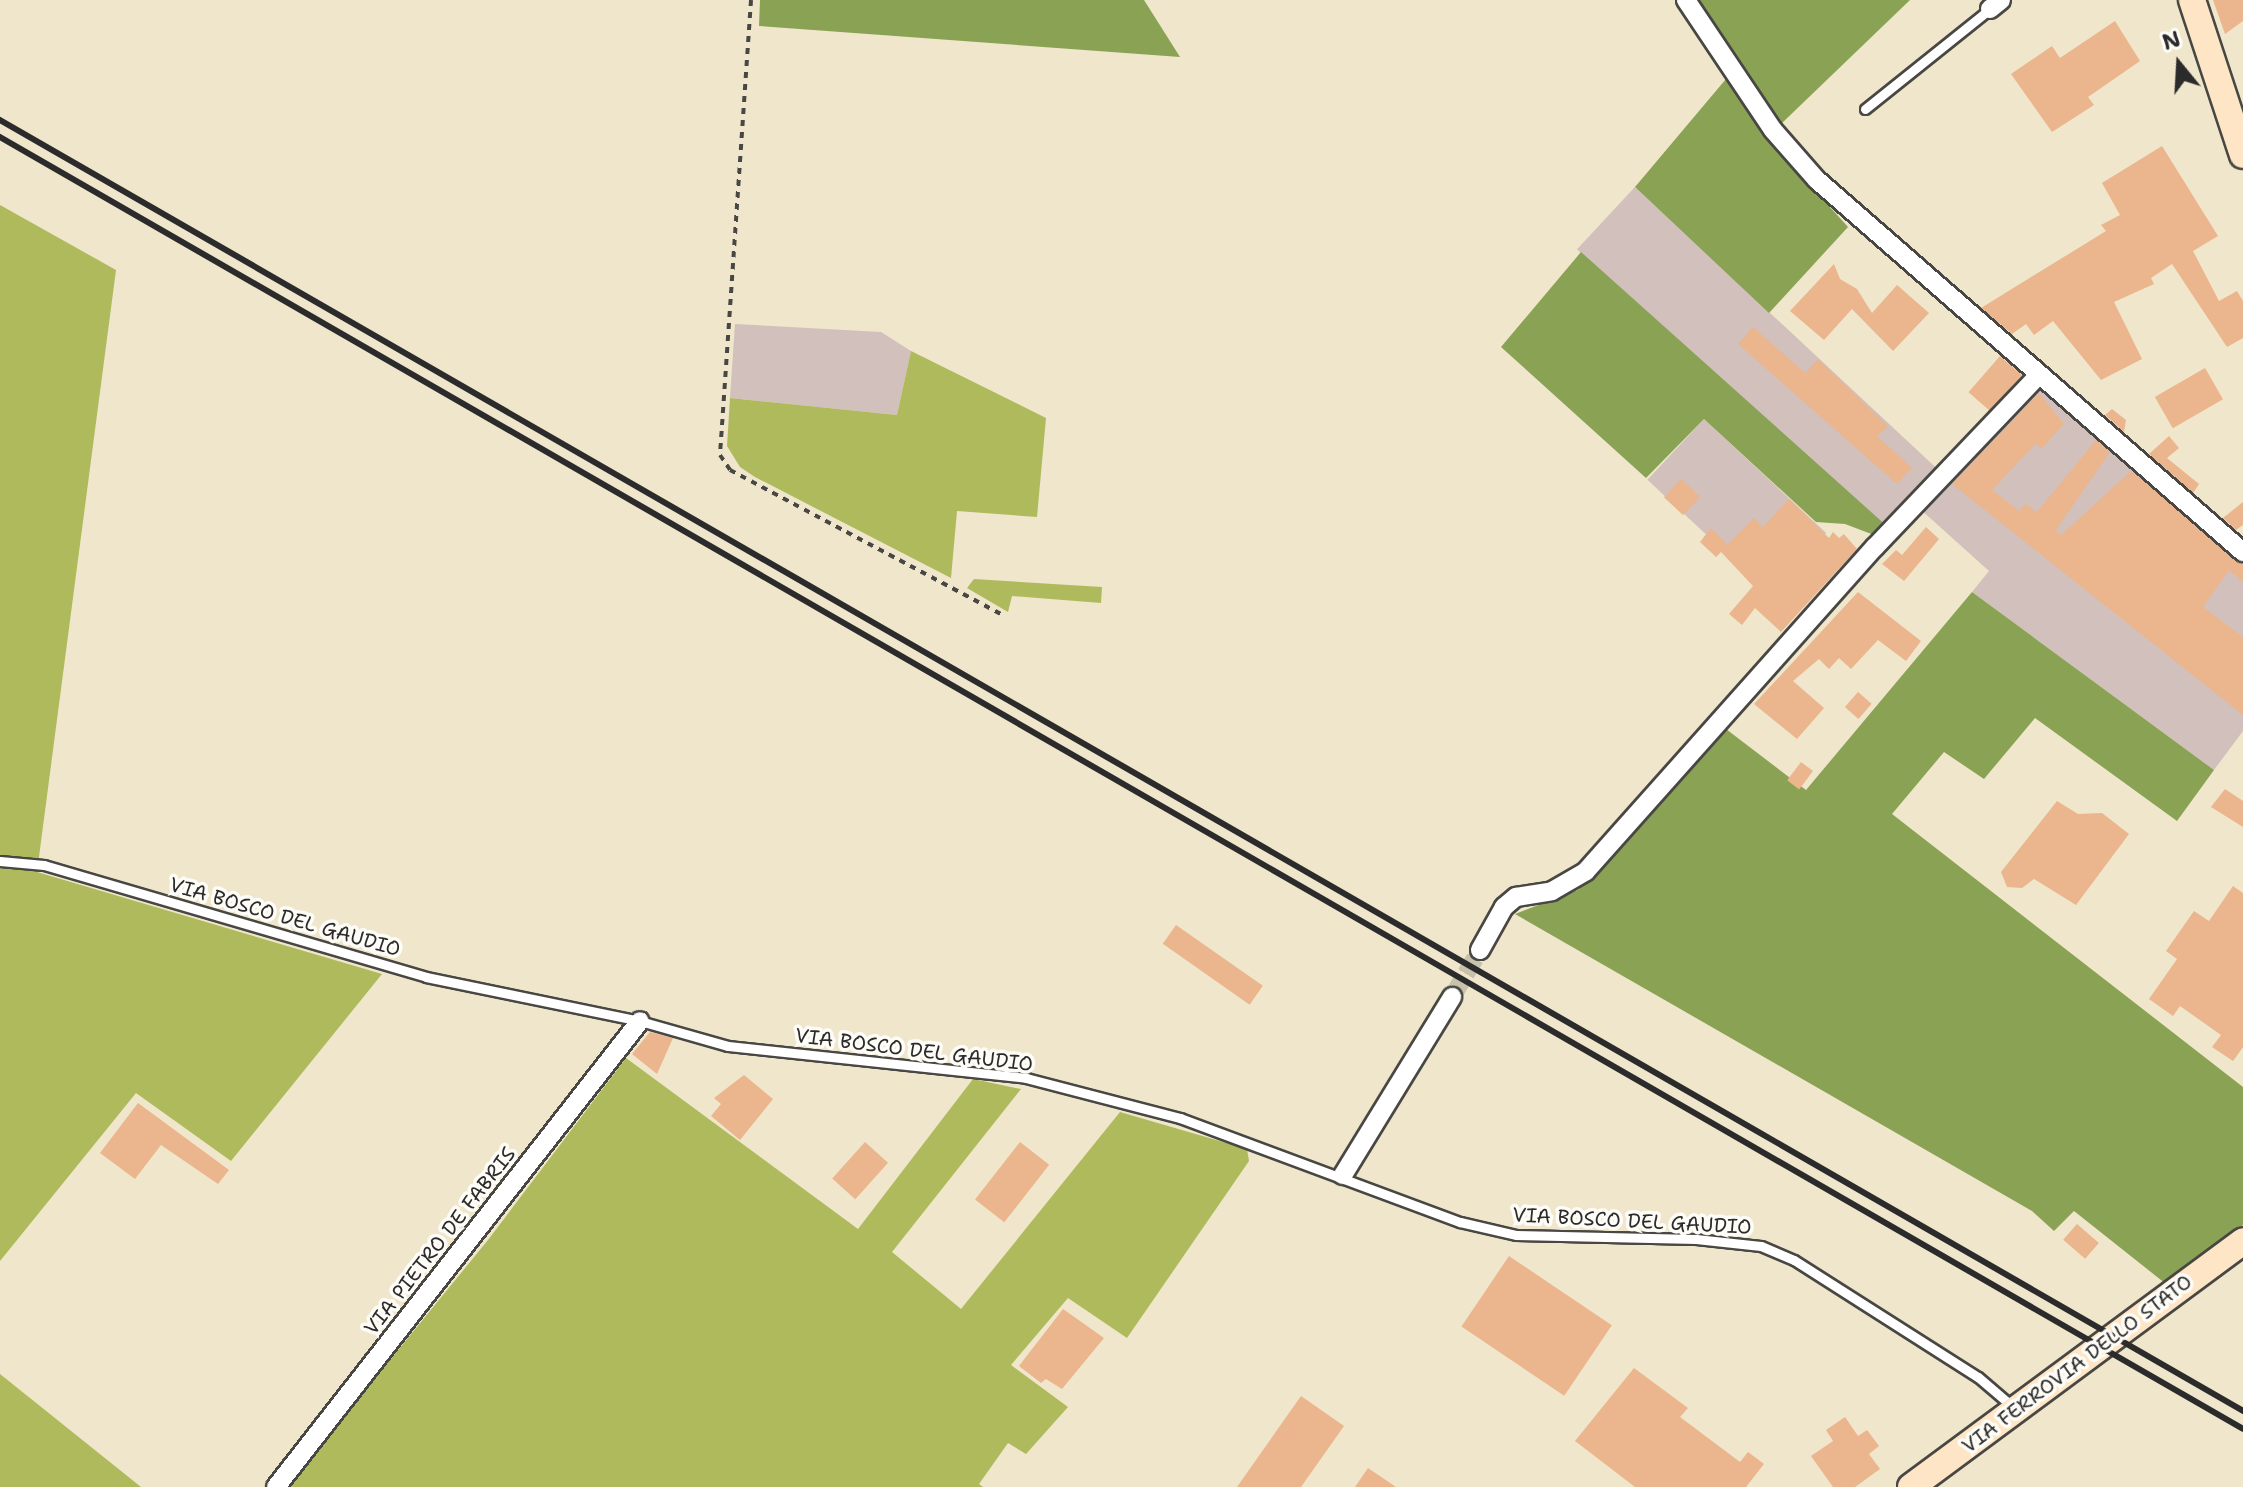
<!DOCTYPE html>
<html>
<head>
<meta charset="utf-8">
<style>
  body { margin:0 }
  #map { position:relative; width:2243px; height:1487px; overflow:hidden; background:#efe6cb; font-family:"Shantell Sans",sans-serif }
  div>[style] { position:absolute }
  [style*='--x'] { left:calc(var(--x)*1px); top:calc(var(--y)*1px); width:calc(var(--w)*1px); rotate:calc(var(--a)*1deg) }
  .industrial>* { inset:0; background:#d1c0bc; transform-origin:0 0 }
  .green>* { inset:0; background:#aeba5c }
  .forest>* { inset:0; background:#8aa254 }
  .building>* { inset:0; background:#ebb58d; transform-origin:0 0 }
  .street-tunnel>* { height:18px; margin-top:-9px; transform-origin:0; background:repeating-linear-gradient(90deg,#c8c1ab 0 18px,transparent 0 27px) }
  .path>* { height:4px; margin-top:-2px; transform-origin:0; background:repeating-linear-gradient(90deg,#484743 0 6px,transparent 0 12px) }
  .roads { filter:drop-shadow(2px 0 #484743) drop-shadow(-2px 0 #484743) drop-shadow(0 2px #484743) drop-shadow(0 -2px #484743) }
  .lane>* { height:9px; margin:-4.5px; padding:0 4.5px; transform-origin:4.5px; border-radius:4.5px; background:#fff }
  .street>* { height:18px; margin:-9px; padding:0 9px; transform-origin:9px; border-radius:9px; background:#fff }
  .secondary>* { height:26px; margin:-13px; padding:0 13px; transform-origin:13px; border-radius:13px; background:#fee5c5 }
  .rail>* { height:6px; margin:-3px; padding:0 3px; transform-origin:3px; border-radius:3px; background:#2b2b2b }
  span { translate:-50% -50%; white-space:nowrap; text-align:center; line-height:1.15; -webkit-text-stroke:7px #fdfcf7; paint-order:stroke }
  .street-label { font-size:20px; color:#2b2b2b }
  .north { position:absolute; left:2139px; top:24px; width:80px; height:80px; -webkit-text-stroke:6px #fdfcf7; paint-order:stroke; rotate:342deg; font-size:22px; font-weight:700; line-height:32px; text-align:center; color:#2b2b2b }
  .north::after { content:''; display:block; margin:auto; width:28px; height:36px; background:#2b2b2b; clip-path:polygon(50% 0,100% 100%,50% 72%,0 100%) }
</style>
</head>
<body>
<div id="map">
  <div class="industrial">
    <div style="left:1635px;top:187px;width:420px;height:85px;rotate:43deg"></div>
    <div style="clip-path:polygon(735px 324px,881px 332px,911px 351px,897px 415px,730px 398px)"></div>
    <div style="clip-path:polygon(2039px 380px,2243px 558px,2243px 731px,2214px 770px,1972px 592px,1989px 571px,1919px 508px)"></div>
    <div style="left:1704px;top:419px;width:167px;height:83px;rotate:43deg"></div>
  </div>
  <div class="green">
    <div style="clip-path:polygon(0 205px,116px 270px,37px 872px,382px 974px,231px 1161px,136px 1093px,0 1261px)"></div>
    <div style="clip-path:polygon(911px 351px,1046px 418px,1037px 517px,957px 511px,951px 578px,755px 477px,740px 467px,727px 446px,730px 398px,897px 415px)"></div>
    <div style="clip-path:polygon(974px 579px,1102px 587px,1101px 603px,1012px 596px,1008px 612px,967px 588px)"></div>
    <div style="clip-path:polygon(626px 1058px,858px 1229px,973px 1079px,1021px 1089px,892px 1252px,961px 1309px,1120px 1112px,1247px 1149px,1249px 1161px,1127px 1338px,1068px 1298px,1011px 1365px,1068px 1407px,1026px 1454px,1008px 1443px,979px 1484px,983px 1487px,286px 1487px,488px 1240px)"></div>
    <div style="clip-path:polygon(0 1374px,141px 1487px,0 1487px)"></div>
  </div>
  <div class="forest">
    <div style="clip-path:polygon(760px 0,1144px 0,1180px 57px,759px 26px)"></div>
    <div style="clip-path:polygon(1698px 0,1910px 0,1781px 124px)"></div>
    <div style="clip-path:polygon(1726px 79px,1766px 136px,1848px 227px,1769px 313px,1635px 187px)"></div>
    <div style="clip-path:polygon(1581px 252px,1889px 528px,1874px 535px,1845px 524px,1816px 522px,1704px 419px,1646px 478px,1501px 347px)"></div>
    <div style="clip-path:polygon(1972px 592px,2214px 770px,2177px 821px,2035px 718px,1984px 779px,1944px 752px,1892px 814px,2243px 1087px,2243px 1225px,2166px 1284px,2074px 1211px,2054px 1231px,2032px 1211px,1515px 914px,1578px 890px,1722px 726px,1806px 790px)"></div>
  </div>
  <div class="building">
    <div style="clip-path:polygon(2213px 0,2243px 0,2243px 21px,2225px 34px)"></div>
    <div style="clip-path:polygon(2115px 21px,2140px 61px,2088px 97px,2094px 105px,2052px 132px,2011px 74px,2052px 46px,2060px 58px)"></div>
    <div style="clip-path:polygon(2162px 146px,2218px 236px,2193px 251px,2219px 301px,2237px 291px,2243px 301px,2243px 338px,2227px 347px,2172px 264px,2151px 278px,2154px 284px,2114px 302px,2142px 359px,2101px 380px,2053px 321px,2034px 335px,2026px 324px,2012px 334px,1981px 308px,2106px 231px,2101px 225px,2120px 215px,2102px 183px)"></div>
    <div style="clip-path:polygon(1834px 264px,1840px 279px,1857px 289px,1872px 313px,1897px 285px,1929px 313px,1893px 351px,1852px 309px,1824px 340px,1790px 311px)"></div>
    <div style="clip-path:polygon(1753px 327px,1805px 373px,1818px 359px,1888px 426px,1877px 436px,1912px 468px,1897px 484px,1738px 344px)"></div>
    <div style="left:2000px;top:356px;width:29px;height:48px;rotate:41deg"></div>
    <div style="left:2205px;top:368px;width:36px;height:58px;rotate:60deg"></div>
    <div style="clip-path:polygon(2039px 393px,2064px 424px,2041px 449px,2036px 443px,1992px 490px,2019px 511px,2025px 504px,2037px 512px,2096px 440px,2110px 452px,2056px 530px,2061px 535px,2131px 471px,2243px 564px,2243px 582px,2229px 570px,2203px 607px,2243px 637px,2243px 715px,1952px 484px)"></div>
    <div style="clip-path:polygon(2112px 409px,2126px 420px,2124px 432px,2105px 415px)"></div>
    <div style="clip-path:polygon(2169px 436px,2179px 448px,2167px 458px,2199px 484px,2193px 493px,2149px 454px)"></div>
    <div style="left:1681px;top:479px;width:26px;height:25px;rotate:43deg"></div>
    <div style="clip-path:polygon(1789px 499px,1829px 538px,1833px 532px,1839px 538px,1844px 534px,1857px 549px,1781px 632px,1755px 608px,1742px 625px,1729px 614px,1753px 586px,1721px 552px,1716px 557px,1700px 542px,1711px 528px,1727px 544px,1725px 547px,1754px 518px,1763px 527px)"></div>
    <div style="clip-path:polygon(2243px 502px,2243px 525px,2236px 530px,2223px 518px)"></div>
    <div style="clip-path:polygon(1926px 527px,1939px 539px,1904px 581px,1882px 564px,1896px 550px,1902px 555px)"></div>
    <div style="clip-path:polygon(1858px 592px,1921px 641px,1906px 661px,1878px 640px,1851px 669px,1839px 658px,1829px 669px,1819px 659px,1793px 681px,1824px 708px,1797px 739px,1754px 704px)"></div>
    <div style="left:1858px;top:692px;width:18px;height:20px;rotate:41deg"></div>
    <div style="left:1801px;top:762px;width:15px;height:23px;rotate:37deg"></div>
    <div style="clip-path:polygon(2225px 789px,2243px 801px,2243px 827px,2211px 807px)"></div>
    <div style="clip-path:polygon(2057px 801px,2078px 814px,2102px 813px,2129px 834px,2076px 905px,2034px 879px,2022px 888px,2007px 887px,2001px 872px)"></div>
    <div style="clip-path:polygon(2233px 886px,2243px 893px,2243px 1047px,2233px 1061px,2212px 1047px,2221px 1035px,2180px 1006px,2173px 1016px,2149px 999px,2177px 959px,2166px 951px,2194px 911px,2209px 921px)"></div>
    <div style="left:1176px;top:925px;width:106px;height:23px;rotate:35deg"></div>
    <div style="clip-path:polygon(650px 1032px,673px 1038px,657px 1074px,632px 1054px)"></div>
    <div style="clip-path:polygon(744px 1075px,773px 1099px,740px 1140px,711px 1116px,721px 1104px,714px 1098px)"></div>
    <div style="clip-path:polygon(138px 1103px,229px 1170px,218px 1184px,161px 1145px,135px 1179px,100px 1153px)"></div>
    <div style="left:865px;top:1142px;width:31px;height:49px;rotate:42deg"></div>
    <div style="left:1020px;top:1142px;width:37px;height:73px;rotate:38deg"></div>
    <div style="left:2077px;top:1224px;width:29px;height:21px;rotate:41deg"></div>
    <div style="left:1509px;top:1256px;width:124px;height:85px;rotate:34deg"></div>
    <div style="clip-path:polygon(1063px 1309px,1104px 1338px,1062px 1389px,1046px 1379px,1041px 1383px,1019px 1366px)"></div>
    <div style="clip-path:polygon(1634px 1368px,1688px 1408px,1680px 1417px,1740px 1462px,1748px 1452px,1764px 1464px,1746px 1487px,1635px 1487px,1575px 1441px)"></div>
    <div style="clip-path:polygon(1301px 1396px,1344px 1426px,1301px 1487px,1237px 1487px)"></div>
    <div style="clip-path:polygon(1845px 1417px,1858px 1436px,1867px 1430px,1879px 1446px,1869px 1454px,1880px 1469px,1855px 1487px,1833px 1487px,1811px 1456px,1833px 1441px,1826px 1430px)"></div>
    <div style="clip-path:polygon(1368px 1468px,1396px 1487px,1355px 1487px)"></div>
  </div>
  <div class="street-tunnel">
    <div style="--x:1452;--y:997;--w:55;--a:-59.2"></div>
  </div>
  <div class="path">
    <div style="--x:751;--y:0;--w:456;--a:93.9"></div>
    <div style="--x:720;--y:455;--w:18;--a:56"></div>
    <div style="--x:730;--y:470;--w:307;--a:28"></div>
  </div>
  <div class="roads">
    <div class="lane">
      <div style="--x:1865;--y:109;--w:160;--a:-38.7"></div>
      <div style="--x:0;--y:861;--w:44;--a:5.2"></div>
      <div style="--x:44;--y:865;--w:398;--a:16.3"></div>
      <div style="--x:426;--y:977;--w:218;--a:11.6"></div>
      <div style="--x:640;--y:1021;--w:91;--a:15.9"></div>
      <div style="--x:728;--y:1046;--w:300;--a:6.1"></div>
      <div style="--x:1026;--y:1078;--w:159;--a:14.6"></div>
      <div style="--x:1180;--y:1118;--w:299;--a:20.4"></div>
      <div style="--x:1460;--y:1222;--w:57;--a:13.1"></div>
      <div style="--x:1516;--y:1235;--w:180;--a:1.3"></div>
      <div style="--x:1696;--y:1239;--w:65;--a:6.1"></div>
      <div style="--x:1761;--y:1246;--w:36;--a:23"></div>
      <div style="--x:1794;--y:1260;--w:218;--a:32.5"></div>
      <div style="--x:1978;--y:1377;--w:46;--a:40.6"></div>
    </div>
    <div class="street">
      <div style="--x:1686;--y:0;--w:156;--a:56.2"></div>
      <div style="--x:1773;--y:130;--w:67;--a:48.7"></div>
      <div style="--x:1817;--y:180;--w:566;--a:41.13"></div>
      <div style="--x:1990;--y:9;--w:14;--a:-39"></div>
      <div style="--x:1480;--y:950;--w:49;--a:-60.8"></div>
      <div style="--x:1504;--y:907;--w:16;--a:-40"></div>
      <div style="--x:1516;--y:897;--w:36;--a:-9"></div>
      <div style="--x:1552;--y:891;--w:39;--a:-30"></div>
      <div style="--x:1586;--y:871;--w:434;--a:-48.3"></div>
      <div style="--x:1875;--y:547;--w:238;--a:-46.4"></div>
      <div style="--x:1343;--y:1175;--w:209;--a:-58.5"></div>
      <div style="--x:276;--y:1487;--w:591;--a:-52.01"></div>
    </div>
    <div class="secondary">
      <div style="--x:2192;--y:0;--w:163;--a:71.8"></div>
      <div style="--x:1911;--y:1487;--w:413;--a:-36.5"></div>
    </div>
  </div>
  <div class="rail">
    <div style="--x:0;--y:120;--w:2588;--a:29.92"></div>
    <div style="--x:0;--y:137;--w:2588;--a:29.94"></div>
  </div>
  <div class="street-label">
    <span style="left:285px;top:917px;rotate:16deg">VIA BOSCO DEL GAUDIO</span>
    <span style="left:914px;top:1050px;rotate:7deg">VIA BOSCO DEL GAUDIO</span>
    <span style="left:1632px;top:1221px;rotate:3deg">VIA BOSCO DEL GAUDIO</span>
    <span style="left:440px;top:1241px;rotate:-52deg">VIA PIETRO DE FABRIS</span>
    <span style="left:2077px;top:1364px;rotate:-37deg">VIA FERROVIA DELLO STATO</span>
  </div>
  <div class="north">N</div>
</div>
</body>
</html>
